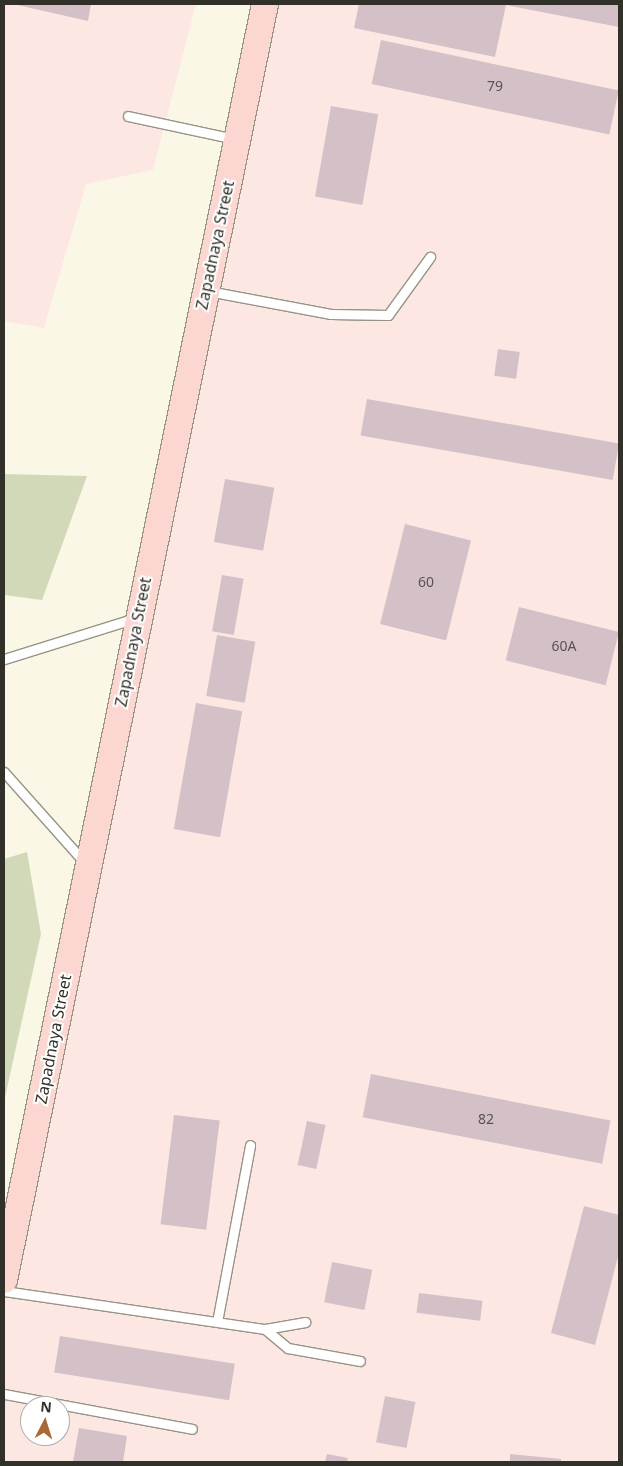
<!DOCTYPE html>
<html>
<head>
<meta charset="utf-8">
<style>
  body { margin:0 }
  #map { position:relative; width:623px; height:1466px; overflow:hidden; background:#fbf7e6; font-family:"Noto Sans",sans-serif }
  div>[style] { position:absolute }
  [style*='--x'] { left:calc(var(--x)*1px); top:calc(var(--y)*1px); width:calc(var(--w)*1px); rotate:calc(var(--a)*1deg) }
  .industrial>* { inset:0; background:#fde7e3 }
  .green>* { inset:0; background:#d1d9b8 }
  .building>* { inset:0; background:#d4c1c8; transform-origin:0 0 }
  .roads { filter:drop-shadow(1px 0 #989484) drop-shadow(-1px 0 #989484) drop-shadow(0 1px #989484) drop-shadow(0 -1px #989484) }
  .lane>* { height:9px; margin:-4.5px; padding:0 4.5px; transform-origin:4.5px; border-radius:4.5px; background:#fff }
  .secondary>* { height:26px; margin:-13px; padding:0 13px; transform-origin:13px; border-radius:13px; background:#fcd7d1 }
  span { translate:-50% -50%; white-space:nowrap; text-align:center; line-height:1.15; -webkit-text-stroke:4px #fff; paint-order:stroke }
  .number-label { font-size:14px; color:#5a5451 }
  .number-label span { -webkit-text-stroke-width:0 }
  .street-label { font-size:16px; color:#313029 }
  .frame { position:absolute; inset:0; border:5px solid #313029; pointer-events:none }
  .north { position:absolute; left:20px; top:1396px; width:50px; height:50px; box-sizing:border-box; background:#fff; border:1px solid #adaca9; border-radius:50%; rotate:5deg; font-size:14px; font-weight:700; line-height:20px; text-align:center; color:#313029 }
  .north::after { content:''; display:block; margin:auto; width:18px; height:22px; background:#aa6934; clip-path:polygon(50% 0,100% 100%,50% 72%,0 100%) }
</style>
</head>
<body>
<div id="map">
  <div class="industrial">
    <div style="clip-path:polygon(4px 4px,196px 4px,153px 170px,86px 184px,44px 328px,4px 321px)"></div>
    <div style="clip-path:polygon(evenodd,265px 4px,619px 4px,619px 1462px,4px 1462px,4px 1280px,265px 4px,30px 1406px,60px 1406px,60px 1436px,30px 1436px,30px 1406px)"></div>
  </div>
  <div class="green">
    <div style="clip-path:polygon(4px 474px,87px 476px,42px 600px,4px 595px)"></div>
    <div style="clip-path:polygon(27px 852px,41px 934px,4px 1102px,4px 859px)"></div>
  </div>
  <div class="building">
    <div style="clip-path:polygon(13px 4px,91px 4px,88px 21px)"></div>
    <div style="clip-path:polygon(359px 4px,619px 4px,619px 27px,506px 5px,495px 57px,354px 28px)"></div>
    <div style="left:381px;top:40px;width:243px;height:45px;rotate:12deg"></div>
    <div style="left:331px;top:106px;width:48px;height:92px;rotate:10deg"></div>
    <div style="left:498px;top:349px;width:22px;height:27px;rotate:8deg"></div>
    <div style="left:367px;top:399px;width:256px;height:37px;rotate:10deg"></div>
    <div style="left:225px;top:479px;width:50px;height:64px;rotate:10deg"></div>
    <div style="left:405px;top:524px;width:68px;height:103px;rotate:14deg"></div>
    <div style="left:222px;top:575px;width:22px;height:57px;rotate:10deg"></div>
    <div style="left:519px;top:607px;width:103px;height:55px;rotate:14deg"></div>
    <div style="left:217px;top:635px;width:39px;height:62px;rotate:10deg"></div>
    <div style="left:196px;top:703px;width:47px;height:128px;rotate:10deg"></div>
    <div style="left:371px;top:1074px;width:244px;height:44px;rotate:11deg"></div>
    <div style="left:174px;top:1115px;width:46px;height:110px;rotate:7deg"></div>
    <div style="left:307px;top:1121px;width:19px;height:45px;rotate:12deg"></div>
    <div style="clip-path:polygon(584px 1206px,619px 1215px,619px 1253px,595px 1345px,551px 1333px)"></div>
    <div style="left:332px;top:1262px;width:41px;height:41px;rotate:11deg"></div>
    <div style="left:419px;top:1293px;width:64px;height:20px;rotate:7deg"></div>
    <div style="left:60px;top:1336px;width:177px;height:37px;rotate:9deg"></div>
    <div style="left:385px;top:1396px;width:31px;height:47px;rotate:11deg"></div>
    <div style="clip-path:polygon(79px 1428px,127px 1436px,123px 1462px,73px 1462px)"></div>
    <div style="clip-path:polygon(327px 1454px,348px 1458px,347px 1462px,325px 1462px)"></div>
    <div style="clip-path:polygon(510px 1454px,561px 1459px,561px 1462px,510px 1462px)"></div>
  </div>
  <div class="roads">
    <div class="lane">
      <div style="--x:128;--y:116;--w:109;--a:12.1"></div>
      <div style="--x:208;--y:291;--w:125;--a:10.6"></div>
      <div style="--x:331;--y:314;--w:57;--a:1"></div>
      <div style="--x:388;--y:315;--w:72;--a:-54.1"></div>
      <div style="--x:4;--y:659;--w:138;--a:-17.3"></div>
      <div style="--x:4;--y:772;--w:122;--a:48.3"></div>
      <div style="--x:4;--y:1291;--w:264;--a:8.3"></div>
      <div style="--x:265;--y:1329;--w:41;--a:-9.9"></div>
      <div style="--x:217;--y:1322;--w:180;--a:-79.4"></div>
      <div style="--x:265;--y:1329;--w:30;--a:40"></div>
      <div style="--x:288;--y:1348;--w:73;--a:10.2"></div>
      <div style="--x:4;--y:1394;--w:191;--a:10.5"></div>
    </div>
    <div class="secondary">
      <div style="--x:4;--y:1280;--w:1302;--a:-78.44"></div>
    </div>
  </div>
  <div class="number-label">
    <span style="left:495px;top:86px">79</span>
    <span style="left:426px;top:582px">60</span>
    <span style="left:564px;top:646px">60А</span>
    <span style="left:486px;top:1119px">82</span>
  </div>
  <div class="street-label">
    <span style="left:215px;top:245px;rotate:-78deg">Zapadnaya Street</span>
    <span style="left:133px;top:642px;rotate:-79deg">Zapadnaya Street</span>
    <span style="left:53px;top:1039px;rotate:-79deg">Zapadnaya Street</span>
  </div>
  <div class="frame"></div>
  <div class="north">N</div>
</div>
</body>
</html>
